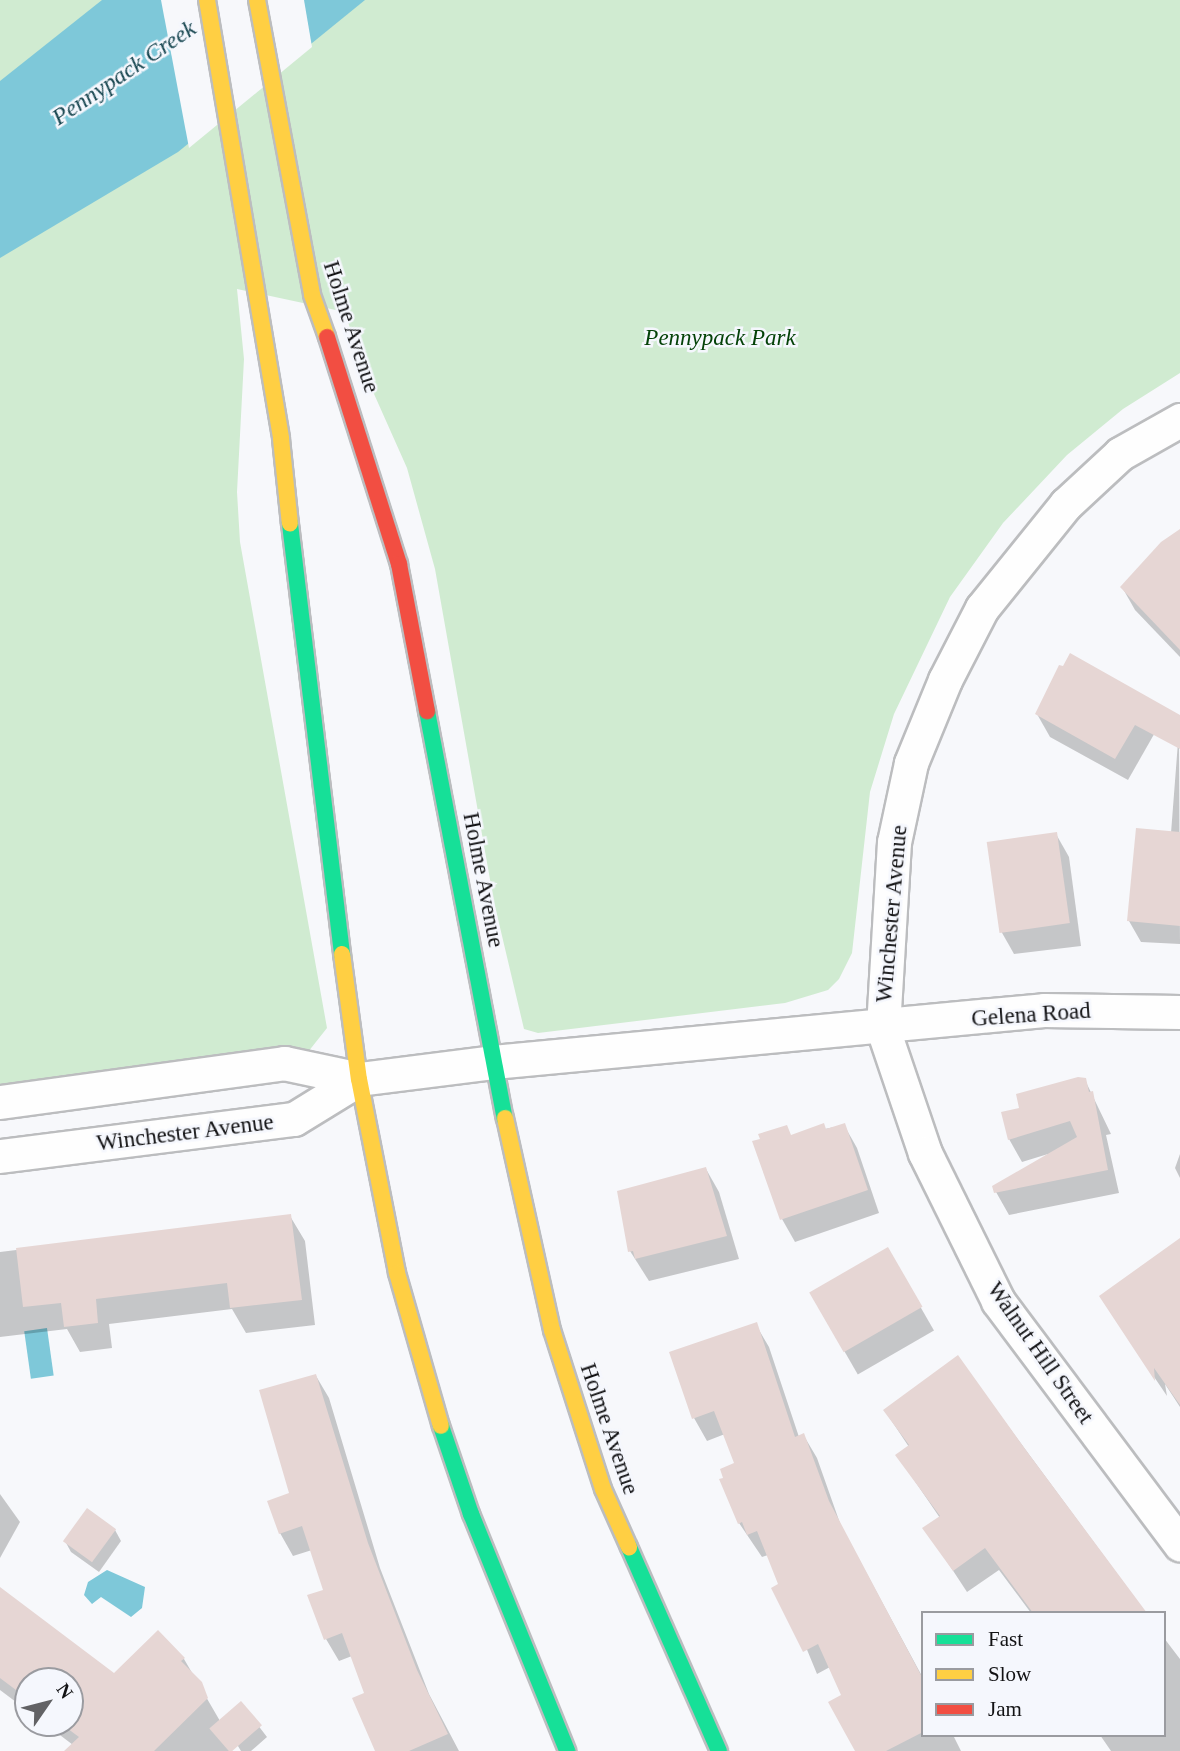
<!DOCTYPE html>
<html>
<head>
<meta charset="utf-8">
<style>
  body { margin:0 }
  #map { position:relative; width:1180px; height:1751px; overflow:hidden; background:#f7f8fb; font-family:Georgia,serif }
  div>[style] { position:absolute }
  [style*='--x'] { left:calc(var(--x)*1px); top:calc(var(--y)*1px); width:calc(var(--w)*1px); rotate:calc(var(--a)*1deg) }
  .green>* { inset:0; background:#d0ebd1 }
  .water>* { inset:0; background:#7ec8d9; transform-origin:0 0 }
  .pier>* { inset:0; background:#f7f8fb }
  .shadow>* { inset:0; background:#0003; transform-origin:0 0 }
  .building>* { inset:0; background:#e6d6d4; transform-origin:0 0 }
  .roads { filter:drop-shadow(2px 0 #bcbdbf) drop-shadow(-2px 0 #bcbdbf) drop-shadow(0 2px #bcbdbf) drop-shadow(0 -2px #bcbdbf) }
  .street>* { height:33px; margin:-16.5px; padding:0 16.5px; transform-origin:16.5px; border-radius:16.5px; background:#fefefe }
  .fast>* { height:16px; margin:-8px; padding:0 8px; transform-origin:8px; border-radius:8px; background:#16e098 }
  .slow>* { height:16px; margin:-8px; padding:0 8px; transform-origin:8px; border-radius:8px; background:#ffcf43 }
  .jam>* { height:16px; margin:-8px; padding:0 8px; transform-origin:8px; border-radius:8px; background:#f24e42 }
  span { translate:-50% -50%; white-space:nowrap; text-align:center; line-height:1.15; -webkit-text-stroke:5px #f5f7fd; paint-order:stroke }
  .street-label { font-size:23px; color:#121214 }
  .park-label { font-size:23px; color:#044208; font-style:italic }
  .water-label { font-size:24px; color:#16454f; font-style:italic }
  .legend { position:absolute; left:921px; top:1611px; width:245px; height:126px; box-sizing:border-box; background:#f5f7fd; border:2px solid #9a9ba0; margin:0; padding:9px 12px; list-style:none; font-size:21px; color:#121214 }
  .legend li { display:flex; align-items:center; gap:14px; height:35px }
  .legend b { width:35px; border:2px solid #9a9ba0 }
  .north { position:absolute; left:14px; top:1667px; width:70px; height:70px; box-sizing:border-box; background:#f5f7fd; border:2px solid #9a9ba0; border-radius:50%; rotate:55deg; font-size:19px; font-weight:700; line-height:28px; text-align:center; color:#121214 }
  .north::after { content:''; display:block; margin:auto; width:24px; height:32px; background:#626265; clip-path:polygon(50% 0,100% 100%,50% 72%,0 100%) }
</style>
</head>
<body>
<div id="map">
  <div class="green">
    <div style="clip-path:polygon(0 0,1180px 0,1180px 373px,1123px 409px,1067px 455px,1003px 523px,950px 597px,894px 714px,870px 792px,852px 953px,839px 979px,828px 990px,785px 1003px,538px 1033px,524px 1029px,494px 902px,435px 569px,407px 468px,362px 367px,345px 312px,237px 289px,244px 359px,237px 492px,240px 542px,327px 1028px,308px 1052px,0 1089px)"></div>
  </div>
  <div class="water">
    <div style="clip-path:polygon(102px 0,365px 0,178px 152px,0 258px,0 81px)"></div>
    <div style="left:47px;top:1328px;width:48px;height:23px;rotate:82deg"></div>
    <div style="clip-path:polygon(107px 1570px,145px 1587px,142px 1608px,131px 1617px,101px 1597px,92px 1604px,84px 1595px,88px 1582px)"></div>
  </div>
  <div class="pier">
    <div style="clip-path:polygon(161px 0,304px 0,312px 47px,189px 148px)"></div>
  </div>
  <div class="shadow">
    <div style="clip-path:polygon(1180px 549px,1180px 657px,1135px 610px,1122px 587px)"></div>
    <div style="clip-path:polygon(1037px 714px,1161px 722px,1128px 780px,1050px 737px)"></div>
    <div style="clip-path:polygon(1179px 729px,1180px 944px,1141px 942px,1129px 921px,1171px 833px)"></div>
    <div style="clip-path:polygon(1056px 834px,1069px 857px,1081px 946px,1014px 954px,1001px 931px)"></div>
    <div style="clip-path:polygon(1085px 1080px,1111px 1134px,1106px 1135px,1119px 1193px,1009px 1215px,996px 1192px,1048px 1154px,1022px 1162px,1009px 1139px,1021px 1109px)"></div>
    <div style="clip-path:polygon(844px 1125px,857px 1148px,879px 1213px,795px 1242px,782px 1219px,791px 1136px)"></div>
    <div style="clip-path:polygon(1180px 1154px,1180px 1178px,1175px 1168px)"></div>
    <div style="clip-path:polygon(706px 1169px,719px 1192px,739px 1259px,649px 1281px,630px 1251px)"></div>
    <div style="clip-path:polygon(290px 1216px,305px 1241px,315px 1325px,246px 1333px,232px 1309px,109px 1324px,112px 1348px,80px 1352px,67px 1329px,0 1337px,0 1252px)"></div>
    <div style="clip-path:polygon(1180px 1246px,1180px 1407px,1165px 1384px,1167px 1396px,1115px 1319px)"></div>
    <div style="left:887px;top:1249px;width:94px;height:88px;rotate:60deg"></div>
    <div style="clip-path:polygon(756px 1325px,769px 1347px,799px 1437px,804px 1436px,817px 1458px,841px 1526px,923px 1678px,923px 1735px,953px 1735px,961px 1751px,857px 1751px,844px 1695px,830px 1667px,817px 1674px,768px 1555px,762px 1557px,739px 1523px,737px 1464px,725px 1434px,707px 1441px,694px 1418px)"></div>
    <div style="clip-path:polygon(958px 1358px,1146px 1613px,1031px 1613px,999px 1570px,967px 1592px,925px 1528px,940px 1518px,897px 1455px,909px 1447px,885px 1411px)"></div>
    <div style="clip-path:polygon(316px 1376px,329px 1398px,380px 1568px,429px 1694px,459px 1751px,378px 1751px,367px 1694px,352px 1656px,339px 1661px,326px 1639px,325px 1591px,312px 1550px,293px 1556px,280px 1533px)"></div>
    <div style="clip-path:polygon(0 1494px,20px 1522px,0 1558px)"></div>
    <div style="clip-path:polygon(115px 1530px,121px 1541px,99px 1572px,71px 1552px,65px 1541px)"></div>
    <div style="clip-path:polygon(0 1593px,114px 1675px,158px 1632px,184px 1659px,220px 1721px,241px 1703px,267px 1737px,251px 1751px,241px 1751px,222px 1720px,232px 1751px,81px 1751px,44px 1723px,70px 1723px,70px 1681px,28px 1681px,28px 1711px,0 1690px)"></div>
    <div style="clip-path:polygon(1164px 1638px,1180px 1659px,1180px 1751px,1111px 1751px,1100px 1735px,1164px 1735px)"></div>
  </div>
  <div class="building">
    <div style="clip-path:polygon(1180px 529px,1180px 650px,1120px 587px,1161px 542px)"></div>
    <div style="clip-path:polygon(1070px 653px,1180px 715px,1180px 749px,1135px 725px,1115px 759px,1035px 714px,1059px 665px,1063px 666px)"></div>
    <div style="clip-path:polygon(1136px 828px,1180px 832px,1180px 926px,1127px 921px)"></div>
    <div style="left:1057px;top:832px;width:92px;height:71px;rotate:82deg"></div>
    <div style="clip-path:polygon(1078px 1077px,1086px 1078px,1089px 1092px,1093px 1091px,1108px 1170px,994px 1193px,992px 1186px,1077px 1137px,1070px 1121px,1008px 1140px,1001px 1112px,1019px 1108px,1016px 1094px)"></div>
    <div style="clip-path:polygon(824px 1123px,826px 1129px,845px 1123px,868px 1190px,780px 1220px,752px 1141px,760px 1139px,758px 1134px,787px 1125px,791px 1135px)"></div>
    <div style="clip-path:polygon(706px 1167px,727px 1236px,635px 1259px,633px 1251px,628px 1252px,617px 1191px)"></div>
    <div style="clip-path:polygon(291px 1214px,302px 1300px,230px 1308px,227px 1283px,96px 1299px,98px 1323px,64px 1327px,61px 1303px,23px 1307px,16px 1248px)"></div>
    <div style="clip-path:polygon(1180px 1238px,1180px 1405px,1154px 1368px,1155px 1381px,1099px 1296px)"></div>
    <div style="left:888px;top:1247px;width:69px;height:91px;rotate:60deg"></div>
    <div style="clip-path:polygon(757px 1322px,795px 1437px,804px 1433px,829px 1501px,923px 1679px,923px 1732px,886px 1751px,855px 1751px,845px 1733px,828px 1702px,841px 1695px,818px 1644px,803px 1652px,771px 1588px,778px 1584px,757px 1531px,747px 1535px,742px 1522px,738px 1524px,719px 1479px,723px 1478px,720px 1469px,734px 1463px,714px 1411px,692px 1419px,669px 1352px)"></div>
    <div style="clip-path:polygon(958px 1355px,1028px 1453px,1147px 1613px,1033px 1613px,985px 1548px,953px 1571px,922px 1528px,940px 1516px,895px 1455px,909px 1445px,883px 1410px)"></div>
    <div style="clip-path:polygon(316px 1374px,368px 1543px,417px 1670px,448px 1734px,409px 1751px,375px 1751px,352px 1698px,364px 1693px,342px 1633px,324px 1640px,307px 1595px,323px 1590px,302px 1526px,279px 1534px,267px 1501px,289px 1493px,259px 1390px)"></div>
    <div style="left:87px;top:1508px;width:36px;height:41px;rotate:36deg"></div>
    <div style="clip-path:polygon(0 1587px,114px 1673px,158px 1630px,185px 1658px,181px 1661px,202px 1682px,208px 1698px,154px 1751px,64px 1751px,79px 1737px,60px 1723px,70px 1723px,70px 1681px,28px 1681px,28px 1699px,0 1678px)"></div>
    <div style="left:241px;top:1701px;width:32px;height:42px;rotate:49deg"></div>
  </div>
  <div class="roads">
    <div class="street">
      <div style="--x:1180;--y:420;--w:69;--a:150.5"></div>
      <div style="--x:1120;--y:454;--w:74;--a:137.2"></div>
      <div style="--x:1066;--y:504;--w:134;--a:128.9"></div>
      <div style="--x:982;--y:608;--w:81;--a:117.2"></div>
      <div style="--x:945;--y:680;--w:90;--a:112.3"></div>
      <div style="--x:911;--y:763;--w:81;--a:102.1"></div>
      <div style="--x:894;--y:842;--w:187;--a:93.4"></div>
      <div style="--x:883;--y:1029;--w:131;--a:71.3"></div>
      <div style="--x:925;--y:1153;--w:165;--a:63.7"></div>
      <div style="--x:998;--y:1301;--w:304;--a:53.2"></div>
      <div style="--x:0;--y:1102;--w:287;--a:-7.8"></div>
      <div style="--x:284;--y:1063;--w:77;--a:12"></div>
      <div style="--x:359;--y:1079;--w:135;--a:-7.2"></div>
      <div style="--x:493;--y:1062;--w:553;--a:-5.39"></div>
      <div style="--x:1044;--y:1010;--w:136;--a:0.8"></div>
      <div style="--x:0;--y:1156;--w:296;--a:-7.2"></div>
      <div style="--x:294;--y:1119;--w:76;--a:-31.6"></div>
    </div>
    <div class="fast">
      <div style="--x:290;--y:524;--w:433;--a:83.1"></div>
      <div style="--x:427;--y:711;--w:414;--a:79.2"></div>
      <div style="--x:441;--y:1426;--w:93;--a:71.2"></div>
      <div style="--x:471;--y:1514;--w:256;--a:67.9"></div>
      <div style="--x:629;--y:1547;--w:223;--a:66.2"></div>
    </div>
    <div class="slow">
      <div style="--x:207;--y:0;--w:445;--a:80.4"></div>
      <div style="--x:281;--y:439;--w:85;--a:84"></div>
      <div style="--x:257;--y:0;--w:300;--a:79.4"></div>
      <div style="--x:312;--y:295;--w:45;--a:70.3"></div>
      <div style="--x:342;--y:954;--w:126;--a:82.3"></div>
      <div style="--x:359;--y:1079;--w:198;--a:78.9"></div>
      <div style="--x:397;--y:1273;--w:159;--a:74"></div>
      <div style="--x:505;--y:1118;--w:217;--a:77.5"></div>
      <div style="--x:552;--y:1330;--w:167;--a:72.2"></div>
      <div style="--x:603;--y:1489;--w:64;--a:65.9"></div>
    </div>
    <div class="jam">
      <div style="--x:327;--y:337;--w:238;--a:72.4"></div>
      <div style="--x:399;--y:564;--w:150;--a:79.2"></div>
    </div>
  </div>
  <div class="street-label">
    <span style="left:351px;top:327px;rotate:72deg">Holme Avenue</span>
    <span style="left:483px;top:880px;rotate:79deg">Holme Avenue</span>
    <span style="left:892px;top:914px;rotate:-85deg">Winchester Avenue</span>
    <span style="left:1031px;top:1015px;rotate:-4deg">Gelena Road</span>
    <span style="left:185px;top:1133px;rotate:-7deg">Winchester Avenue</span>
    <span style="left:1040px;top:1353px;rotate:55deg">Walnut Hill Street</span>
    <span style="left:609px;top:1429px;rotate:71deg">Holme Avenue</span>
  </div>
  <div class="park-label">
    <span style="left:720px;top:338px">Pennypack Park</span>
  </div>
  <div class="water-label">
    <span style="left:124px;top:73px;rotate:-34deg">Pennypack Creek</span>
  </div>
  <ul class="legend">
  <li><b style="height:9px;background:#16e098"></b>Fast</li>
  <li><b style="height:9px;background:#ffcf43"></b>Slow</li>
  <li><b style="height:9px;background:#f24e42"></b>Jam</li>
  </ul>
  <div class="north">N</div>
</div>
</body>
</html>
